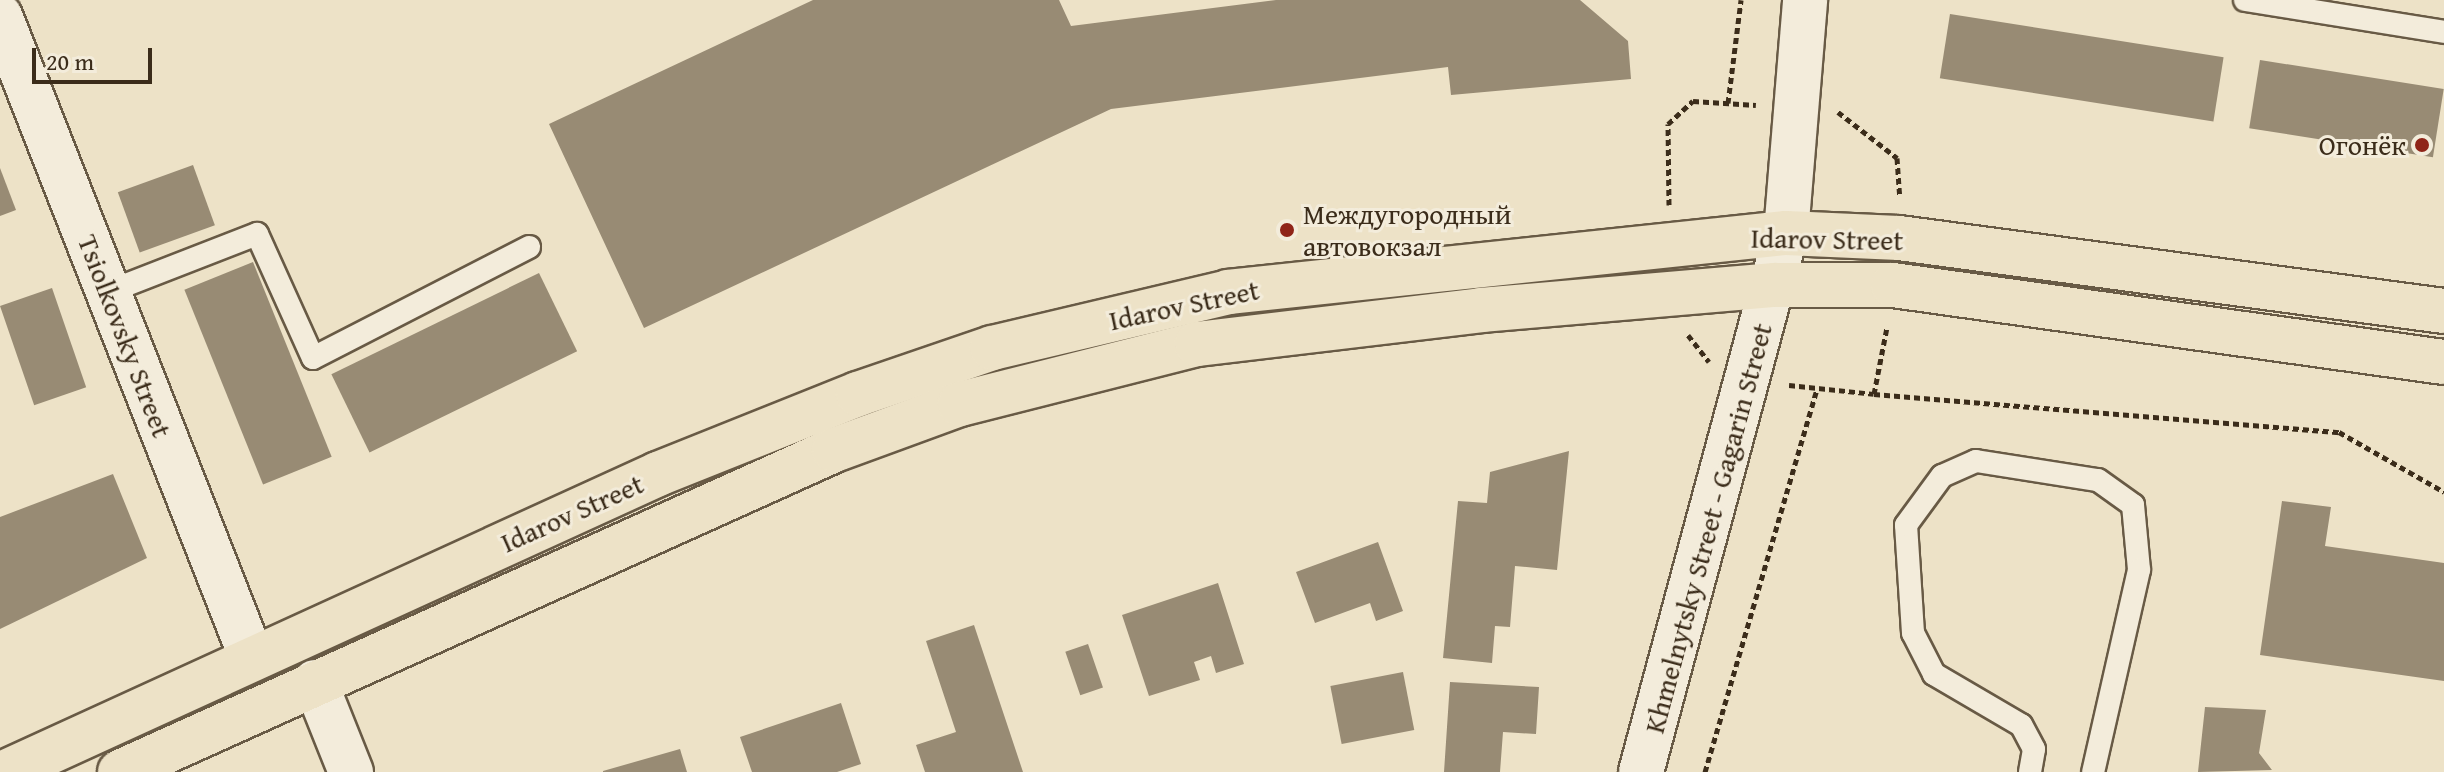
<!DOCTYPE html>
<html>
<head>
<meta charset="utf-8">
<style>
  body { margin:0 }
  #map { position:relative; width:2444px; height:772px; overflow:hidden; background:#ede2c7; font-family:"Gentium Book Plus",serif }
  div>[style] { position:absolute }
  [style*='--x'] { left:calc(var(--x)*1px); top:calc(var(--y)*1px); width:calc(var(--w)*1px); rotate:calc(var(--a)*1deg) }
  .building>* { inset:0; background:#988b74; transform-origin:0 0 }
  .path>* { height:5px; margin-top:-2.5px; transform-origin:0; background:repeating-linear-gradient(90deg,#3b2c1a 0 6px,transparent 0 10px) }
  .roads { filter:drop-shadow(2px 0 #685a45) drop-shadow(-2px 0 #685a45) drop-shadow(0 2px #685a45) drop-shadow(0 -2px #685a45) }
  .lane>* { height:22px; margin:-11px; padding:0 11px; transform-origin:11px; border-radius:11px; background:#f3ecdb }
  .street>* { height:44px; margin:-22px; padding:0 22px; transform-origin:22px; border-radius:22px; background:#f3ecdb }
  .secondary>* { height:44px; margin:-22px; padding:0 22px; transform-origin:22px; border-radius:22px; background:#f3ecdb }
  .primary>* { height:44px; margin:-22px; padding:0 22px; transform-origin:22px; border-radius:22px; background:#ede2c7 }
  .dots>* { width:22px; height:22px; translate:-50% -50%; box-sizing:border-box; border:4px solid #f3ecdb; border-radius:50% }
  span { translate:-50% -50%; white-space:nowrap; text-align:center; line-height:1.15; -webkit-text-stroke:6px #f3ecdb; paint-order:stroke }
  .poi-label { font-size:28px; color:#3b2c1a }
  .right { translate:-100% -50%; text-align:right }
  .left { translate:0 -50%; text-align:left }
  .street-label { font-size:28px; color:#3b2c1a }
  .scale { position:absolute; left:32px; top:48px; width:120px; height:36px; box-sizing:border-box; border:4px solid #3b2c1a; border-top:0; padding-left:10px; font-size:24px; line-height:28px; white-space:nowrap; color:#3b2c1a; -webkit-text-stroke:6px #f3ecdb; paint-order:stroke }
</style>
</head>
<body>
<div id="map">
  <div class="building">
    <div style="clip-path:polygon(813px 0,1059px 0,1071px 26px,1276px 0,1580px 0,1628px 41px,1631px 79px,1451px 95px,1448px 67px,1111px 109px,644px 328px,549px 124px)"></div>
    <div style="left:1950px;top:14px;width:277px;height:65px;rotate:9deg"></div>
    <div style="left:2260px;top:60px;width:186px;height:69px;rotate:9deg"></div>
    <div style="left:193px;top:165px;width:64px;height:80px;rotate:70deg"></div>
    <div style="clip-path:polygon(0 168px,16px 210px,0 216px)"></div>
    <div style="left:253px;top:262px;width:210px;height:74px;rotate:68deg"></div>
    <div style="left:539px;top:273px;width:87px;height:231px;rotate:64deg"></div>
    <div style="left:52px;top:288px;width:105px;height:55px;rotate:71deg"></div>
    <div style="clip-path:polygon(1569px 451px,1557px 570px,1515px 566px,1510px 627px,1495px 626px,1492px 663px,1443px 658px,1458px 501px,1487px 503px,1490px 472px)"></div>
    <div style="clip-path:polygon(113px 474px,147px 558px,0 629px,0 517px)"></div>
    <div style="clip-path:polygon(2282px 501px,2331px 507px,2325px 546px,2444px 563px,2444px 681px,2260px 655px)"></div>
    <div style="clip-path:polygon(1378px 542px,1403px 611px,1376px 621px,1370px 603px,1315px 623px,1296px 572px)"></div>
    <div style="clip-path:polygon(1218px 583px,1244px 664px,1216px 673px,1211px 656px,1194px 662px,1200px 680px,1149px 696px,1122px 615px)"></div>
    <div style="clip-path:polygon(974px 625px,1023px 772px,925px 772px,916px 745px,956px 732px,926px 641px)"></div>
    <div style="left:1088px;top:644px;width:46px;height:24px;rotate:71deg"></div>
    <div style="left:1403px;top:672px;width:59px;height:74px;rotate:79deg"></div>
    <div style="clip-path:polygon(1450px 682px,1539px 687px,1536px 734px,1503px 732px,1500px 772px,1444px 772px)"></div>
    <div style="clip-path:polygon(841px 703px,861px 764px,837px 772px,752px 772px,740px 737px)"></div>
    <div style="clip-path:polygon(2205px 707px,2266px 710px,2259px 753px,2272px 770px,2198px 772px)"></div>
    <div style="clip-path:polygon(680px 749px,687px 772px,603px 772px,603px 771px)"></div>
  </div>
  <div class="path">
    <div style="--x:1728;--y:103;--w:104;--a:-82.8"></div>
    <div style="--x:1838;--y:112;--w:75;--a:37.9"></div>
    <div style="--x:1897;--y:158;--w:39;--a:86"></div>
    <div style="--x:1669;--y:205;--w:81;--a:-90.7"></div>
    <div style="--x:1668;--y:124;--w:34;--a:-43"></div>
    <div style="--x:1693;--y:101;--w:63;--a:3.6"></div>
    <div style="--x:1688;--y:335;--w:34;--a:52"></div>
    <div style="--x:1789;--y:385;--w:85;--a:6"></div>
    <div style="--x:1874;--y:394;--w:68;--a:-79"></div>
    <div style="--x:1874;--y:394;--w:467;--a:4.7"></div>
    <div style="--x:2339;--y:432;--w:121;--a:29.7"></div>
    <div style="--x:1705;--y:772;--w:399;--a:-73.7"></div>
  </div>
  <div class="roads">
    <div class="lane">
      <div style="--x:2245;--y:0;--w:202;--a:9.1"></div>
      <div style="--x:108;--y:292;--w:160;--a:-21.3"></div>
      <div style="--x:257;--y:234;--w:136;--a:65.7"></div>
      <div style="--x:313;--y:358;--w:243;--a:-27.2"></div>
      <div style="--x:2030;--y:772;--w:23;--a:-80"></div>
      <div style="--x:2034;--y:749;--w:27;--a:-118"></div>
      <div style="--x:2021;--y:725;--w:101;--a:-149.6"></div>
      <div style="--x:1934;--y:674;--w:46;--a:-117.1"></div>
      <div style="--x:1913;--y:633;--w:108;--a:-93.7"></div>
      <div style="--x:1906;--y:525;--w:61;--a:-53.7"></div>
      <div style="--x:1942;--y:476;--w:37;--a:-24"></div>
      <div style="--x:1976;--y:461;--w:123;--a:8.9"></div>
      <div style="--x:2098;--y:480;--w:43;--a:35.5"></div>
      <div style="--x:2133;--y:505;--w:65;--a:84.7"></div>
      <div style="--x:2139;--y:570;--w:207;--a:102.8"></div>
    </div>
    <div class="street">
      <div style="--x:0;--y:16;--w:687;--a:68.59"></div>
      <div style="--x:315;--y:682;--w:97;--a:68.2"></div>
    </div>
    <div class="secondary">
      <div style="--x:1641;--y:772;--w:558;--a:-74.94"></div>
      <div style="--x:1786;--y:233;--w:234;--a:-85.3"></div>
    </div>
    <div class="primary">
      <div style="--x:6;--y:772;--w:717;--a:-24.56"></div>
      <div style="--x:658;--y:474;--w:215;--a:-21.8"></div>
      <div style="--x:858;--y:394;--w:142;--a:-18.9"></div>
      <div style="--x:992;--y:348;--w:243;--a:-13.3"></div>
      <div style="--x:1228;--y:292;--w:561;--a:-6.04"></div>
      <div style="--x:1786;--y:233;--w:113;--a:2.5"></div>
      <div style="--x:1899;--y:238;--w:550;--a:7.63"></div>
      <div style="--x:120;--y:772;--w:783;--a:-24.27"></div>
      <div style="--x:834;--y:450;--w:134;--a:-20.1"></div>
      <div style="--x:960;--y:404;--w:244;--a:-14.2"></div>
      <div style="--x:1197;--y:344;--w:286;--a:-6.8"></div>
      <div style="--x:1481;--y:310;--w:295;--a:-4.9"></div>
      <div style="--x:1775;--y:285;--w:118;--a:0"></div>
      <div style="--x:1893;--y:285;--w:556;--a:7.96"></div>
    </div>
  </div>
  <div class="dots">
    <div style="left:2422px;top:145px;background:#8f2418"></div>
    <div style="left:1287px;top:230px;background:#8f2418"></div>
  </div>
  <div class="poi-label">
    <span class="right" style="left:2406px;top:145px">Огонёк</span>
    <span class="left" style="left:1303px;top:230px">Междугородный<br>автовокзал</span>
  </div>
  <div class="street-label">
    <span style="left:1827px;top:239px;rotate:1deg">Idarov Street</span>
    <span style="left:1184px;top:305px;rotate:-12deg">Idarov Street</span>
    <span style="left:125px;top:336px;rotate:69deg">Tsiolkovsky Street</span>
    <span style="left:572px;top:513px;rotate:-24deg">Idarov Street</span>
    <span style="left:1708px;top:528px;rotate:-75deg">Khmelnytsky Street - Gagarin Street</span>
  </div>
  <div class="scale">20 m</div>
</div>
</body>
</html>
